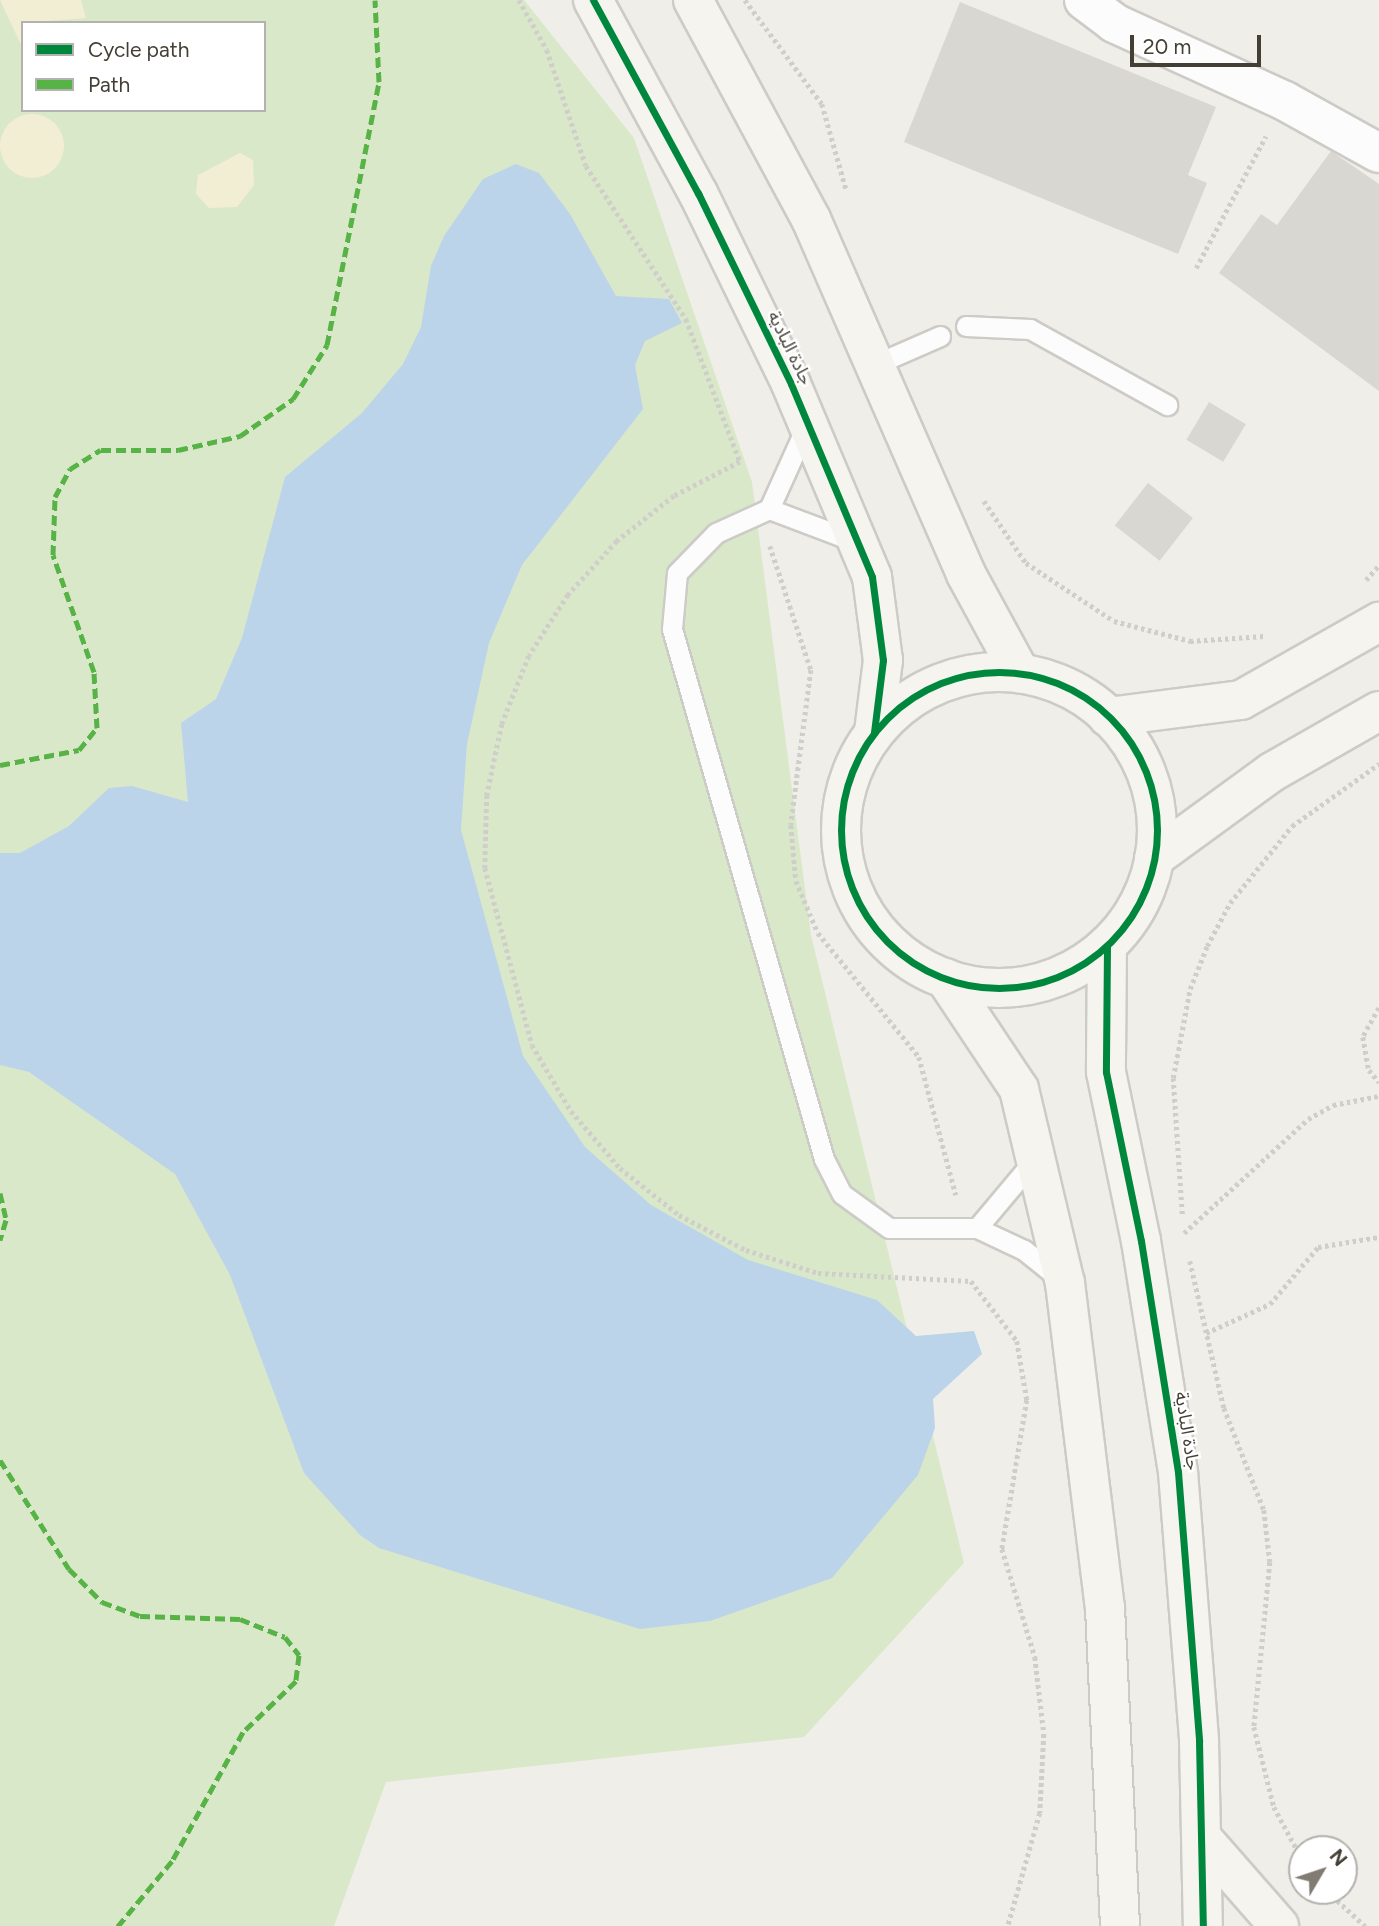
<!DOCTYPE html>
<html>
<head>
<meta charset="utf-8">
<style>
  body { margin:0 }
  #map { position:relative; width:1379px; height:1926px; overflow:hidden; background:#efeee9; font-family:Figtree,"Noto Sans Arabic",sans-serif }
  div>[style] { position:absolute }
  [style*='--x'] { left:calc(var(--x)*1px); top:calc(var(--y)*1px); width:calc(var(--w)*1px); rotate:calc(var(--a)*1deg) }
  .green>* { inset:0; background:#dae8ca }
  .sand>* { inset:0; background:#f2eed4 }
  .round { border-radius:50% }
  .water>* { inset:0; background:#bbd4ea }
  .building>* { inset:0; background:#d9d7d1; transform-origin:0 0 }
  .path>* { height:4.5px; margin-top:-2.25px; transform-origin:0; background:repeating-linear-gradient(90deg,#d0ceca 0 3.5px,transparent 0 7px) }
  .roads { filter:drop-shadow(2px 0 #cdcbc6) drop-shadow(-2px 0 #cdcbc6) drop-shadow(0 2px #cdcbc6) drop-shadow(0 -2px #cdcbc6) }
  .lane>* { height:19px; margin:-9.5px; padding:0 9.5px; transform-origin:9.5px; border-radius:9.5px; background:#fdfcfc }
  .street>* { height:38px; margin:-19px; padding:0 19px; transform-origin:19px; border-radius:19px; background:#fdfcfc }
  .secondary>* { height:38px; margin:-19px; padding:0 19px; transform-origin:19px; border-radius:19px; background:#f5f4ee }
  .secondary>.ring { margin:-19px; padding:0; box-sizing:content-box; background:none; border:38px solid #f5f4ee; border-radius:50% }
  .quiet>* { height:5px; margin-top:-2.5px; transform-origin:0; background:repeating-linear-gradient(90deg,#57b346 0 10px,transparent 0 15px) }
  .cycleway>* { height:7px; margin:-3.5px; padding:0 3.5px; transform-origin:3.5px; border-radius:3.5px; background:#00873e }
  .cycleway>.ring { margin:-3.5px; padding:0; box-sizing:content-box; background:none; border:7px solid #00873e; border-radius:50% }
  span { translate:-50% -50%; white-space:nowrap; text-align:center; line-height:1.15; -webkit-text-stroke:5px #fff; paint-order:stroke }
  .street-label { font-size:18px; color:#443f35 }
  .legend { position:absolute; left:21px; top:21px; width:245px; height:91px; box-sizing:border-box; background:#fff; border:2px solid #b4b2ae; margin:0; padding:9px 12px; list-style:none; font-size:21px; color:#443f35 }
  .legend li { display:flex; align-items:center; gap:14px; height:35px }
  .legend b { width:35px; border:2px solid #b4b2ae }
  .north { position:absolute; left:1288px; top:1835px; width:70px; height:70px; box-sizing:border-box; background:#fff; border:2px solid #b4b2ae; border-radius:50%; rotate:51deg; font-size:19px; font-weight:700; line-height:28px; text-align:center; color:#443f35 }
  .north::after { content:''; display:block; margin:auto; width:24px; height:32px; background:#807c74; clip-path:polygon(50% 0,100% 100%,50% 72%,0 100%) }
  .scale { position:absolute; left:1130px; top:35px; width:131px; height:32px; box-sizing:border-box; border:4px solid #443f35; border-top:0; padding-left:9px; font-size:21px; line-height:24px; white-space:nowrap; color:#443f35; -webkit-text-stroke:5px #fff; paint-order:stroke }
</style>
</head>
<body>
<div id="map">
  <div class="green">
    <div style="clip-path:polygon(evenodd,0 0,524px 0,634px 138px,752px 482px,811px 935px,964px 1563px,804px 1737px,386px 1782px,334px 1926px,0 1926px,0 0,23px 23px,264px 23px,264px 110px,23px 110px,23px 23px)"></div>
  </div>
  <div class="sand">
    <div style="clip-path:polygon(0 0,81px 0,86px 18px,23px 23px,23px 49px)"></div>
    <div class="round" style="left:0;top:114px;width:64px;height:64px"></div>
    <div style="clip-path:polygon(240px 153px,253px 160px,254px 185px,237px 207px,209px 208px,196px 194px,198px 175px)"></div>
  </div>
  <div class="water">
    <div style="clip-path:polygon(516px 164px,539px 173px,570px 214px,616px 296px,669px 299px,682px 323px,645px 341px,635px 365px,643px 409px,522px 565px,489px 643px,467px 744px,461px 830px,523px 1056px,585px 1147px,651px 1205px,748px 1260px,877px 1300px,916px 1336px,974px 1331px,982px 1354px,933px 1399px,935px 1428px,918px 1475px,832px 1578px,710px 1621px,640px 1629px,379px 1548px,360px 1535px,304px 1473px,230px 1275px,175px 1174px,29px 1072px,0 1065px,0 853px,20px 853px,69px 826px,109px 788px,132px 786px,188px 802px,181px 723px,216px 699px,242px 638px,285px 477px,362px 413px,403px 364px,421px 327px,431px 266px,444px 236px,483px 179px)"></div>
  </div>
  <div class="building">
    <div style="clip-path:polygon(960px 2px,1216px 107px,1188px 175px,1207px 183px,1178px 254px,904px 142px)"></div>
    <div style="clip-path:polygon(1331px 151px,1379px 184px,1379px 391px,1219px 273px,1261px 214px,1277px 225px)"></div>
    <div style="left:1209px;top:402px;width:43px;height:44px;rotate:31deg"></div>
    <div style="left:1148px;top:483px;width:57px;height:54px;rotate:38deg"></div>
  </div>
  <div class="path">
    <div style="--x:519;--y:0;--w:57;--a:60.8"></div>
    <div style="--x:547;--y:50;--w:122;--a:71.4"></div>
    <div style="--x:586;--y:166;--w:183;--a:56.8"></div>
    <div style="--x:686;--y:319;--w:153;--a:69.3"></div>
    <div style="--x:740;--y:462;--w:74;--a:152.7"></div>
    <div style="--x:674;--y:496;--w:73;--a:141.7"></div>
    <div style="--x:617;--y:541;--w:73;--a:132.2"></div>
    <div style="--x:568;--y:595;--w:72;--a:122.6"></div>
    <div style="--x:529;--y:656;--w:73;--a:111.7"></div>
    <div style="--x:502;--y:724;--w:73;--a:101.9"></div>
    <div style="--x:487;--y:795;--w:73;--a:91.6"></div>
    <div style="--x:485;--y:868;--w:183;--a:75.1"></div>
    <div style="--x:532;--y:1045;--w:77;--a:59.4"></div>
    <div style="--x:571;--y:1111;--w:75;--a:49.3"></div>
    <div style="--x:620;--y:1168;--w:75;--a:38.5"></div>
    <div style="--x:679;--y:1215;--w:76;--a:27.6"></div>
    <div style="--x:746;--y:1250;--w:76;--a:17.7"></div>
    <div style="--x:818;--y:1273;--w:153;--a:3"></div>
    <div style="--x:971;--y:1281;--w:76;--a:52.5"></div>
    <div style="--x:1017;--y:1341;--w:60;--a:80.4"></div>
    <div style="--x:1027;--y:1400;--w:151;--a:99.5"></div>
    <div style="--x:1002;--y:1549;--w:113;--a:73"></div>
    <div style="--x:1035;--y:1657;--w:78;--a:83.3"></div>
    <div style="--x:1044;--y:1734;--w:79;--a:92.9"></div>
    <div style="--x:1040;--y:1813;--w:117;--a:105.8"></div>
    <div style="--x:745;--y:0;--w:129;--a:53.5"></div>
    <div style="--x:822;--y:104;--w:88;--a:74.2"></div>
    <div style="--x:1196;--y:268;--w:149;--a:-62.1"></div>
    <div style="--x:984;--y:501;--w:75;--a:55.9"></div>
    <div style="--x:1026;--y:563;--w:105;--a:33.4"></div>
    <div style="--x:1114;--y:621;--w:79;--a:14.7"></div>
    <div style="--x:1190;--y:641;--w:74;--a:-3.9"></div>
    <div style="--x:770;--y:546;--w:131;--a:71.7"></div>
    <div style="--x:811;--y:670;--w:156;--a:97.4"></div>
    <div style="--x:791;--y:825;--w:56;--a:84.9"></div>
    <div style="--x:796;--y:881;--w:56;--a:67.1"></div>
    <div style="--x:818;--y:933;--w:160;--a:50.8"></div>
    <div style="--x:919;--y:1057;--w:143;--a:75"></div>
    <div style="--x:1366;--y:580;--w:20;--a:-49"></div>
    <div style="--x:1379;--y:1008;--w:33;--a:119"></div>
    <div style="--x:1363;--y:1037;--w:34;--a:80"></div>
    <div style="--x:1369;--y:1070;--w:16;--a:50"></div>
    <div style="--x:1182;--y:1214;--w:136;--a:-93.8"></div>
    <div style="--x:1173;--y:1078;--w:91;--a:-79.2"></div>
    <div style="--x:1190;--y:989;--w:46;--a:-68.4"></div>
    <div style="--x:1207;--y:946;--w:49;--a:-61.9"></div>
    <div style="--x:1230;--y:903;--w:99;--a:-51.2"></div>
    <div style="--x:1292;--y:826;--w:107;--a:-35.5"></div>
    <div style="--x:1184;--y:1233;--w:168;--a:-42.6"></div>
    <div style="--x:1308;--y:1119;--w:29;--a:-29"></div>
    <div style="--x:1333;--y:1105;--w:47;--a:-11.1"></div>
    <div style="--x:1190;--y:1261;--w:151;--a:77"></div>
    <div style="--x:1224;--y:1408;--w:110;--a:68.6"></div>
    <div style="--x:1264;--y:1510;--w:52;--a:83.4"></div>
    <div style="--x:1270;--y:1562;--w:166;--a:95.5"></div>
    <div style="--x:1254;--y:1727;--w:82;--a:76"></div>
    <div style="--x:1274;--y:1807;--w:59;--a:61.7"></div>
    <div style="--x:1206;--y:1333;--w:70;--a:-24.4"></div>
    <div style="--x:1270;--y:1304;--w:75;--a:-49.9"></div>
    <div style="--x:1318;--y:1247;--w:62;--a:-9.3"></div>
    <div style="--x:1327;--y:1891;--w:52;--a:42.6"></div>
  </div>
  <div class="roads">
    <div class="lane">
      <div style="--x:966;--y:326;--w:64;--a:2.7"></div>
      <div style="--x:1030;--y:329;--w:157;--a:29"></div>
      <div style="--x:876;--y:364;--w:70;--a:-23.6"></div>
      <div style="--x:769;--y:509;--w:90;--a:-65.7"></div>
      <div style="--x:854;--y:541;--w:91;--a:-159.4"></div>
      <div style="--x:769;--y:509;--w:58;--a:155.6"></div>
      <div style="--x:716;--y:533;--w:56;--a:134.3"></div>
      <div style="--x:677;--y:573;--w:56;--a:95.1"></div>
      <div style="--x:672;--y:629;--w:551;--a:74"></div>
      <div style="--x:824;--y:1159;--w:39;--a:63"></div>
      <div style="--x:842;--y:1194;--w:58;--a:35.9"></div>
      <div style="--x:889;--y:1228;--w:88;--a:0"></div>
      <div style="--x:977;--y:1228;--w:52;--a:25.1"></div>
      <div style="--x:1024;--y:1250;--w:46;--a:38.9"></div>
      <div style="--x:977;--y:1228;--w:90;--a:-50"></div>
    </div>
    <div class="street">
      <div style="--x:1084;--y:0;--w:38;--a:37"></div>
      <div style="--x:1114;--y:23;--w:188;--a:24.5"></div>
      <div style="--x:1285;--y:101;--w:107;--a:29"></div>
    </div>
    <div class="secondary">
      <div style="--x:593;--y:0;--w:220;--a:61.5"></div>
      <div style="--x:698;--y:193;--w:212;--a:64"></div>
      <div style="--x:791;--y:384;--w:209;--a:67.2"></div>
      <div style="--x:872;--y:577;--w:84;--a:82.5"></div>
      <div style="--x:883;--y:660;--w:73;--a:97.1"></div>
      <div style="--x:693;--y:0;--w:249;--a:61.7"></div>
      <div style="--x:811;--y:219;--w:387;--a:66.4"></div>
      <div style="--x:966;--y:574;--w:113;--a:61.4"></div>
      <div class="ring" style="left:841px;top:672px;width:278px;height:278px"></div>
      <div style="--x:1108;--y:717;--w:134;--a:-7.3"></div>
      <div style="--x:1241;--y:700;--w:159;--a:-29.5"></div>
      <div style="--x:1154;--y:858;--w:146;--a:-36.1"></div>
      <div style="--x:1272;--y:772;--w:123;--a:-29.7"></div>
      <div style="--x:1107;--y:946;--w:126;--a:90.5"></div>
      <div style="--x:1106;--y:1072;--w:173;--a:78.3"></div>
      <div style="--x:1141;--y:1241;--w:234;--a:80.9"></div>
      <div style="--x:1178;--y:1472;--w:270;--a:85.5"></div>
      <div style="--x:1199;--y:1741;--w:185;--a:88.8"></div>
      <div style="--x:945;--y:978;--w:133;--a:56.3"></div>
      <div style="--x:1019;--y:1089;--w:199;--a:76.7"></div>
      <div style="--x:1065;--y:1283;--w:327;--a:83"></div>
      <div style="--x:1105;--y:1608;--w:318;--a:87.3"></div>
      <div style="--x:1202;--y:1838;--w:117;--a:48.8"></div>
    </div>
  </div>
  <div class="quiet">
    <div style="--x:0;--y:765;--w:80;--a:-10.8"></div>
    <div style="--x:79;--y:750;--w:28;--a:-51"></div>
    <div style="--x:97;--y:728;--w:56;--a:-93.1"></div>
    <div style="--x:94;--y:672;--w:124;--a:-109.3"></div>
    <div style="--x:53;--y:555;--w:58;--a:-88"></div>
    <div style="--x:55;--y:497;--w:32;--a:-62"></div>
    <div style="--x:70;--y:469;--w:36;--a:-32"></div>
    <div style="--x:101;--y:450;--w:77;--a:0"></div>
    <div style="--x:178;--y:450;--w:64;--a:-12.7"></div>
    <div style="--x:240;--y:436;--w:65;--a:-34.9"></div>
    <div style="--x:293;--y:399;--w:64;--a:-57.8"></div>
    <div style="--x:327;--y:345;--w:268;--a:-78.8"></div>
    <div style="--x:379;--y:82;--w:82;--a:-92.8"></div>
    <div style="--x:0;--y:1193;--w:28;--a:77"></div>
    <div style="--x:6;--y:1220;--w:21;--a:107"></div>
    <div style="--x:0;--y:1460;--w:129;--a:57.7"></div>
    <div style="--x:69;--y:1569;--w:47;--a:45"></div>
    <div style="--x:102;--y:1602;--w:40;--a:20.2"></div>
    <div style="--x:140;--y:1616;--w:100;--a:1.7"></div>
    <div style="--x:240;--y:1619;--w:48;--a:21.8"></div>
    <div style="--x:285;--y:1637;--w:23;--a:52"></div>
    <div style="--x:299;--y:1655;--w:26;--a:97"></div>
    <div style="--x:296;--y:1681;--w:74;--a:136.1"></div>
    <div style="--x:243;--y:1732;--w:147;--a:118.8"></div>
    <div style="--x:172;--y:1861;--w:85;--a:129.7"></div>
  </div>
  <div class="cycleway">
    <div style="--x:593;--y:0;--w:220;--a:61.5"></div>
    <div style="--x:698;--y:193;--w:212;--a:64"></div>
    <div style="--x:791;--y:384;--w:209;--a:67.2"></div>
    <div style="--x:872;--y:577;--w:84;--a:82.5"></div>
    <div style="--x:883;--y:660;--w:73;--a:97.1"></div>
    <div class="ring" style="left:841px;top:672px;width:309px;height:309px"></div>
    <div style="--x:1107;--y:946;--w:126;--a:90.5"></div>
    <div style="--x:1106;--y:1072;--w:173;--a:78.3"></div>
    <div style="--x:1141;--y:1241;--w:234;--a:80.9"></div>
    <div style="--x:1178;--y:1472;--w:270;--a:85.5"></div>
    <div style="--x:1199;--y:1741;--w:185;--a:88.8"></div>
  </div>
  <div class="street-label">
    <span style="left:790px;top:348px;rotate:64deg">جادة البادية</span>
    <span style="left:1187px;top:1431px;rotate:81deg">جادة البادية</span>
  </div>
  <ul class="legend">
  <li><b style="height:9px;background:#00873e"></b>Cycle path</li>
  <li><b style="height:9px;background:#57b346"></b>Path</li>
  </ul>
  <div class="north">N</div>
  <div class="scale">20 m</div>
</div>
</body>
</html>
